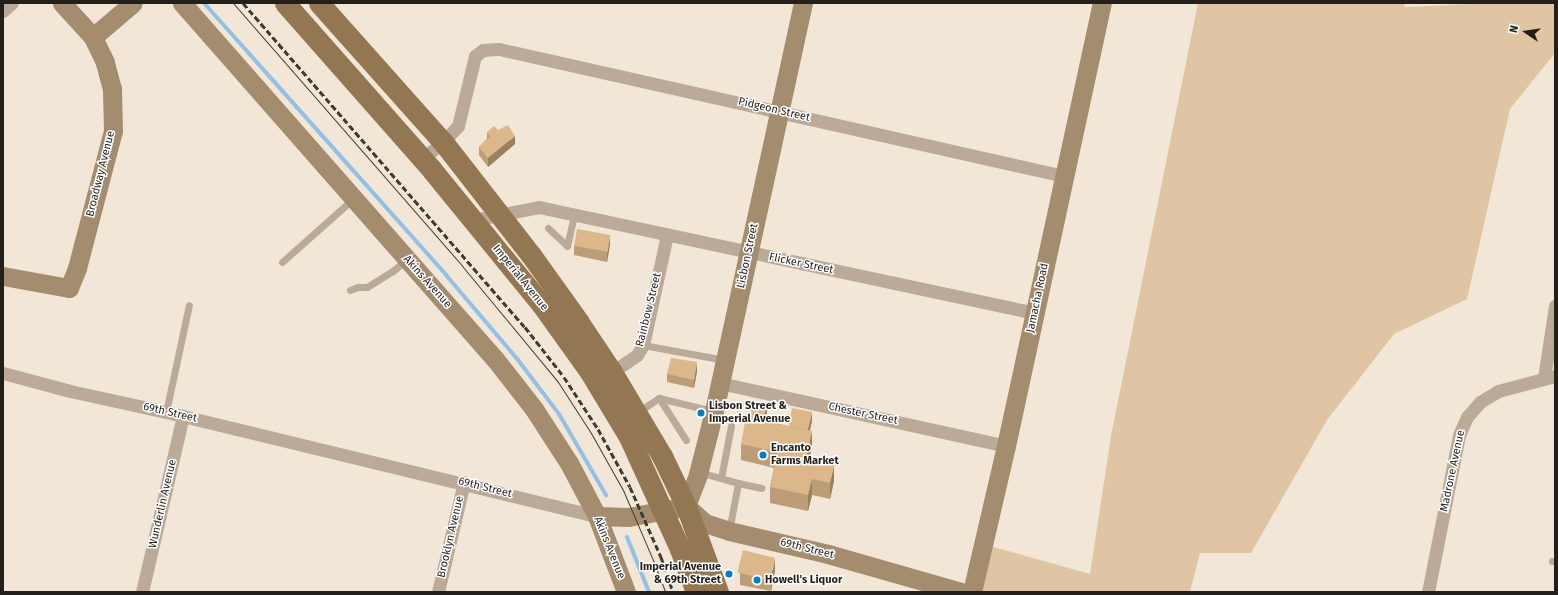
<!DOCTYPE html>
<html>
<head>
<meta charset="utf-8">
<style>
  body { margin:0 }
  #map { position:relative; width:1558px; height:595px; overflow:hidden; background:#f2e6d7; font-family:"Fira Sans",sans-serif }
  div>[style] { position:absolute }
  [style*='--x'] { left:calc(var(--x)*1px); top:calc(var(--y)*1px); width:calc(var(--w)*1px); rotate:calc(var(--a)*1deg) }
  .green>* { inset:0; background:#e0c5a4 }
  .stream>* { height:4px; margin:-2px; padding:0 2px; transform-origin:2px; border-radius:2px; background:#93c0e6 }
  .lane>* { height:7px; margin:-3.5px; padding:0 3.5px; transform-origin:3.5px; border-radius:3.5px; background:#baaa97 }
  .street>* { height:13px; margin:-6.5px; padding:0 6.5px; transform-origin:6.5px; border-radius:6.5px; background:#baaa97 }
  .secondary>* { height:19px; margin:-9.5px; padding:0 9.5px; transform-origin:9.5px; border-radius:9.5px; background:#a48c6f }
  .primary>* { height:21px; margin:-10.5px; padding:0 10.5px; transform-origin:10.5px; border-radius:10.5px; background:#937652 }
  .tram>* { height:1px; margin:-0.5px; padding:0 0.5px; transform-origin:0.5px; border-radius:0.5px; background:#403a34 }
  .rail>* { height:3px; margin-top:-1.5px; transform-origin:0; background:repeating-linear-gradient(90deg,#403a34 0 6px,transparent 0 9px) }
  .wall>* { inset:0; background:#bc9d77 }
  .shaded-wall>* { inset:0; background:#998061 }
  .building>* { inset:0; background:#dbb78a; transform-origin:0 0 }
  .dots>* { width:11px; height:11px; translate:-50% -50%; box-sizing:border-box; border:2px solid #fff; border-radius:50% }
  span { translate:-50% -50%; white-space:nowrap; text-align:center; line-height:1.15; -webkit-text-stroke:3px #fff; paint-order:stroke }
  .street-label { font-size:11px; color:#241f1a }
  .poi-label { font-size:11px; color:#241f1a; font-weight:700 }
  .left { translate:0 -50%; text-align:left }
  .right { translate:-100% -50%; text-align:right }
  .frame { position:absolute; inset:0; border:4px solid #241f1a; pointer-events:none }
  .north { position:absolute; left:1506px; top:12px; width:40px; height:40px; -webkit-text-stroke:3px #fff; paint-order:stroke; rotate:283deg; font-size:11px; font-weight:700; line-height:16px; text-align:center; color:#241f1a }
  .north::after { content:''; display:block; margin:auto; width:14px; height:18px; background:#241f1a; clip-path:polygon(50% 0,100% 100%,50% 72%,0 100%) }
</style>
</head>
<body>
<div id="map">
  <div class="green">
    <div style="clip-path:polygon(1198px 3px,1404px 3px,1405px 7px,1492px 3px,1555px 3px,1555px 53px,1510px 109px,1467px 299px,1394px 334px,1327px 420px,1251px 553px,1200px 553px,1190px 592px,972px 592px,983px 544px,1090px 574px,1111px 436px)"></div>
  </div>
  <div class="stream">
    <div style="--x:204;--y:3;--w:364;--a:48.3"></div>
    <div style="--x:446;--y:275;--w:111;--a:49.7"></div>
    <div style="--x:518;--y:360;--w:68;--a:52.8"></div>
    <div style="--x:559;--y:414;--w:94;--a:59.9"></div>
    <div style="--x:627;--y:537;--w:59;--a:68.2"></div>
  </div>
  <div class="lane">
    <div style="--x:548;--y:228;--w:26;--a:43"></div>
    <div style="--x:567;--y:246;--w:32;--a:-77"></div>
    <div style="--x:282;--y:262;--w:95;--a:-41.6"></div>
    <div style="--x:350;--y:290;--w:9;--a:-21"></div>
    <div style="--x:358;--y:287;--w:9;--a:0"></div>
    <div style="--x:367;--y:287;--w:32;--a:-32"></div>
    <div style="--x:394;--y:270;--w:16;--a:-40"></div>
    <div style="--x:643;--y:345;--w:83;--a:10.4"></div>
    <div style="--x:659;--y:398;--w:50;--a:57.3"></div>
    <div style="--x:166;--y:412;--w:109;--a:-77.9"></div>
    <div style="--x:638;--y:412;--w:25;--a:-34"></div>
    <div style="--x:659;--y:398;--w:56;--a:13.5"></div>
    <div style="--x:699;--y:472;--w:41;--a:15.8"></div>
    <div style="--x:738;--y:483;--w:49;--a:100.6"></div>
    <div style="--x:721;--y:478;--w:53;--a:-79.1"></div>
    <div style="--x:738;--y:483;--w:24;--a:12"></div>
    <div style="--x:1552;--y:561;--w:3;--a:0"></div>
  </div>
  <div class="street">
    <div style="--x:3;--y:11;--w:12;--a:-42"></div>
    <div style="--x:422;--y:159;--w:27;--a:-39"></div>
    <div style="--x:443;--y:142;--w:22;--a:-47"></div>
    <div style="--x:458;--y:126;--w:72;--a:-76.3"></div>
    <div style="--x:475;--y:56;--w:10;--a:-37"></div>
    <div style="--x:483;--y:50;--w:16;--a:-4"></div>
    <div style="--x:499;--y:49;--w:579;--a:12.67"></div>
    <div style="--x:473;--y:220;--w:67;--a:-11.1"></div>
    <div style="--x:539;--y:207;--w:507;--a:12.06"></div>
    <div style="--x:612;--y:372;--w:30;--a:-34"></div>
    <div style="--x:637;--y:355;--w:12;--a:-59"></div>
    <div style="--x:643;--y:345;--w:113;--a:-77.7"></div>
    <div style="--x:3;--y:373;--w:69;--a:15"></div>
    <div style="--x:70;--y:391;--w:98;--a:12.3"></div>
    <div style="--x:166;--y:412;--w:443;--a:13.6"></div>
    <div style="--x:1544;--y:378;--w:73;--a:-81.3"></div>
    <div style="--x:720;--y:383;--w:293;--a:12.4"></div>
    <div style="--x:142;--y:592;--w:181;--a:-76.9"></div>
    <div style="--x:438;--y:592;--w:113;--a:-76.7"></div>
    <div style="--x:1428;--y:592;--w:160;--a:-78.8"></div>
    <div style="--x:1459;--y:435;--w:20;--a:-66"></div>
    <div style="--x:1467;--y:417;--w:20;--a:-49"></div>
    <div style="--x:1480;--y:402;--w:21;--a:-31"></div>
    <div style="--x:1498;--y:391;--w:59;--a:-14.7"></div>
  </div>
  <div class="secondary">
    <div style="--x:182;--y:3;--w:474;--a:48.7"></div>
    <div style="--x:495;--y:359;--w:63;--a:52"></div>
    <div style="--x:534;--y:409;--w:64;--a:57.1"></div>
    <div style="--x:569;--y:463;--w:60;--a:62.2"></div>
    <div style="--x:597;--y:516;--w:81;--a:69.1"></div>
    <div style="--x:93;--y:37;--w:52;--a:-40.4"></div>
    <div style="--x:3;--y:276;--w:67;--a:10.3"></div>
    <div style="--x:69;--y:288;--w:22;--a:-68"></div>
    <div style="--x:77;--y:268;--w:142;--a:-75.3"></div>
    <div style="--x:113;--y:131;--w:42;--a:-91.4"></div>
    <div style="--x:112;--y:89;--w:28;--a:-105"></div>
    <div style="--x:105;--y:62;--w:28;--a:-116"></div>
    <div style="--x:93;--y:37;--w:46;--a:-132.4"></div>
    <div style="--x:686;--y:506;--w:34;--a:-69"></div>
    <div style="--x:698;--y:474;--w:65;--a:-75.7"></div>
    <div style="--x:714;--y:411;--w:418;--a:-77.7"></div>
    <div style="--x:686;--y:506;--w:25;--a:42"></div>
    <div style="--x:705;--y:523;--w:25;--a:18"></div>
    <div style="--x:729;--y:531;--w:102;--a:13.1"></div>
    <div style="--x:828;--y:554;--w:138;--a:15.9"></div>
    <div style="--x:597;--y:516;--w:31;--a:2"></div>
    <div style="--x:628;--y:517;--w:50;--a:-10.4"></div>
    <div style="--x:972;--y:592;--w:150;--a:-76.9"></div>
    <div style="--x:1006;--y:446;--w:453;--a:-77.8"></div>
  </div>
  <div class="primary">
    <div style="--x:285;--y:3;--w:222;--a:48.6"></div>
    <div style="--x:432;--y:170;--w:174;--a:50.8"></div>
    <div style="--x:542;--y:305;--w:82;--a:54.4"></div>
    <div style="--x:590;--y:372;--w:76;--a:59"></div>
    <div style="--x:629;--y:437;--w:123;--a:65.5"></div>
    <div style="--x:680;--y:549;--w:46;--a:69.6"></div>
    <div style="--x:319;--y:3;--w:186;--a:48.3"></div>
    <div style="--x:443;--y:142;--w:143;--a:52.1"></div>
    <div style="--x:531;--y:255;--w:81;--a:54.5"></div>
    <div style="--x:578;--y:321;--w:61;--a:56.3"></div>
    <div style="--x:612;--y:372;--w:100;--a:59.3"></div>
    <div style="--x:663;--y:458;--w:53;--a:64.4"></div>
    <div style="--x:686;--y:506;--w:92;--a:69.6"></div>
  </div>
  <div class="tram">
    <div style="--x:233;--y:3;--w:350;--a:48.9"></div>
    <div style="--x:463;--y:267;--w:149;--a:50.4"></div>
    <div style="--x:558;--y:382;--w:61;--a:57.1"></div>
    <div style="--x:591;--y:433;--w:65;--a:60.7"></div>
    <div style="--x:623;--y:490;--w:76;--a:66.8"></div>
    <div style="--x:653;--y:560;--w:34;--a:69"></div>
  </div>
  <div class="rail">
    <div style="--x:243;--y:3;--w:430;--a:49"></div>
    <div style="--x:525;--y:327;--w:63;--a:52"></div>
    <div style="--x:564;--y:377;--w:62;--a:56.8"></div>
    <div style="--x:598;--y:429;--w:66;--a:61.1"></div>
    <div style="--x:630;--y:487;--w:77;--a:66.1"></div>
    <div style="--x:661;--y:557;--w:37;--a:71"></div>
  </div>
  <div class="wall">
    <div style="clip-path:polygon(498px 130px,515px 144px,488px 167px,479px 155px,479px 147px,487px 139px,487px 132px)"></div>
    <div style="clip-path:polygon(610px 244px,607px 262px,574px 255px,574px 246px)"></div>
    <div style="clip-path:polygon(697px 371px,694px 388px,667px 382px,667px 374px)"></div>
    <div style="clip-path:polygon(767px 412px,765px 421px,789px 426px,812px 421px,810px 431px,812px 447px,809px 460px,834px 481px,830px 499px,812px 495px,808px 511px,770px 503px,770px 487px,774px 468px,741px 460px,741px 444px,749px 418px)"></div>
    <div style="clip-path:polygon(775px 570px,771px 591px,740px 585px,740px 573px)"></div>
  </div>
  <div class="shaded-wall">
    <div style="clip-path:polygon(515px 136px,515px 144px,488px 167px,488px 158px)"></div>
    <div style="clip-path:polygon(610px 235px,610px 244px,607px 262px,607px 254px)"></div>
    <div style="clip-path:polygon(697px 362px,697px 371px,694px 388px,694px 380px)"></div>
    <div style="clip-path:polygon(767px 404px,767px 412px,763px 430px,763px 422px)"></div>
    <div style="clip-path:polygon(812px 412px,812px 421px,807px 441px,807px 433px)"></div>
    <div style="clip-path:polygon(812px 431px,812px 447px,806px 475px,806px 459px)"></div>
    <div style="clip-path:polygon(834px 465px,834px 481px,830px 499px,830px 483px)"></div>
    <div style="clip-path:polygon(812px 479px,812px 495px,808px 511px,808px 495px)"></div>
    <div style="clip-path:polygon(775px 558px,775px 570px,771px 591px,771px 579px)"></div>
  </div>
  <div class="building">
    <div style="clip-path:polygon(508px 125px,515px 136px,488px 158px,479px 147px,490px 137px,487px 132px,494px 126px,498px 130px)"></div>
    <div style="left:577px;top:229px;width:34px;height:17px;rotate:10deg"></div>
    <div style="clip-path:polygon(671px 358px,697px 362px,694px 380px,667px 374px)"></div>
    <div style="left:753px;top:401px;width:14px;height:17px;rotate:12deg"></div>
    <div style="clip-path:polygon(792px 408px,812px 412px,808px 430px,798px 428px,789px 426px)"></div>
    <div style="clip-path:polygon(746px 417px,812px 431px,806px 459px,834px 465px,830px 483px,812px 479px,808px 495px,770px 487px,778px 452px,741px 444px)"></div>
    <div style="left:743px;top:550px;width:33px;height:23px;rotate:14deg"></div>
  </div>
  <div class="dots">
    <div style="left:701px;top:413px;background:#007dc5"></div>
    <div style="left:763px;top:455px;background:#007dc5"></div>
    <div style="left:729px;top:574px;background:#007dc5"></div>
    <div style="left:757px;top:580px;background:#007dc5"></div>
  </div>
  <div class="street-label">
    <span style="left:774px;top:110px;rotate:13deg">Pidgeon Street</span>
    <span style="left:101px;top:174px;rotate:-76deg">Broadway Avenue</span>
    <span style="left:748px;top:256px;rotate:-78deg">Lisbon Street</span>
    <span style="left:801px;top:264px;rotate:12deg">Flicker Street</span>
    <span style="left:520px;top:278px;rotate:51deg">Imperial Avenue</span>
    <span style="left:427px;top:282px;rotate:48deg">Akins Avenue</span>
    <span style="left:1038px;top:298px;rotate:-78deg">Jamacha Road</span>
    <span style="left:649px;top:310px;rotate:-76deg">Rainbow Street</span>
    <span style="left:170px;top:413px;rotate:13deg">69th Street</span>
    <span style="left:863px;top:414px;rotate:12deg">Chester Street</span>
    <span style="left:1453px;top:471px;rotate:-78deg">Madrone Avenue</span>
    <span style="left:485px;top:488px;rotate:14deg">69th Street</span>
    <span style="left:163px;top:504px;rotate:-77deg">Wunderlin Avenue</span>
    <span style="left:451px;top:537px;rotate:-77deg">Brooklyn Avenue</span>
    <span style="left:609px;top:548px;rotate:68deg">Akins Avenue</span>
    <span style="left:807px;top:549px;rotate:14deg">69th Street</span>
  </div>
  <div class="poi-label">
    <span class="left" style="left:709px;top:413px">Lisbon Street &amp;<br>Imperial Avenue</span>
    <span class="left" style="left:771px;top:455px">Encanto<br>Farms Market</span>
    <span class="right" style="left:721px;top:574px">Imperial Avenue<br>&amp; 69th Street</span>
    <span class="left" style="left:765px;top:580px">Howell's Liquor</span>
  </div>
  <div class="frame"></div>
  <div class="north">N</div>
</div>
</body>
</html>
